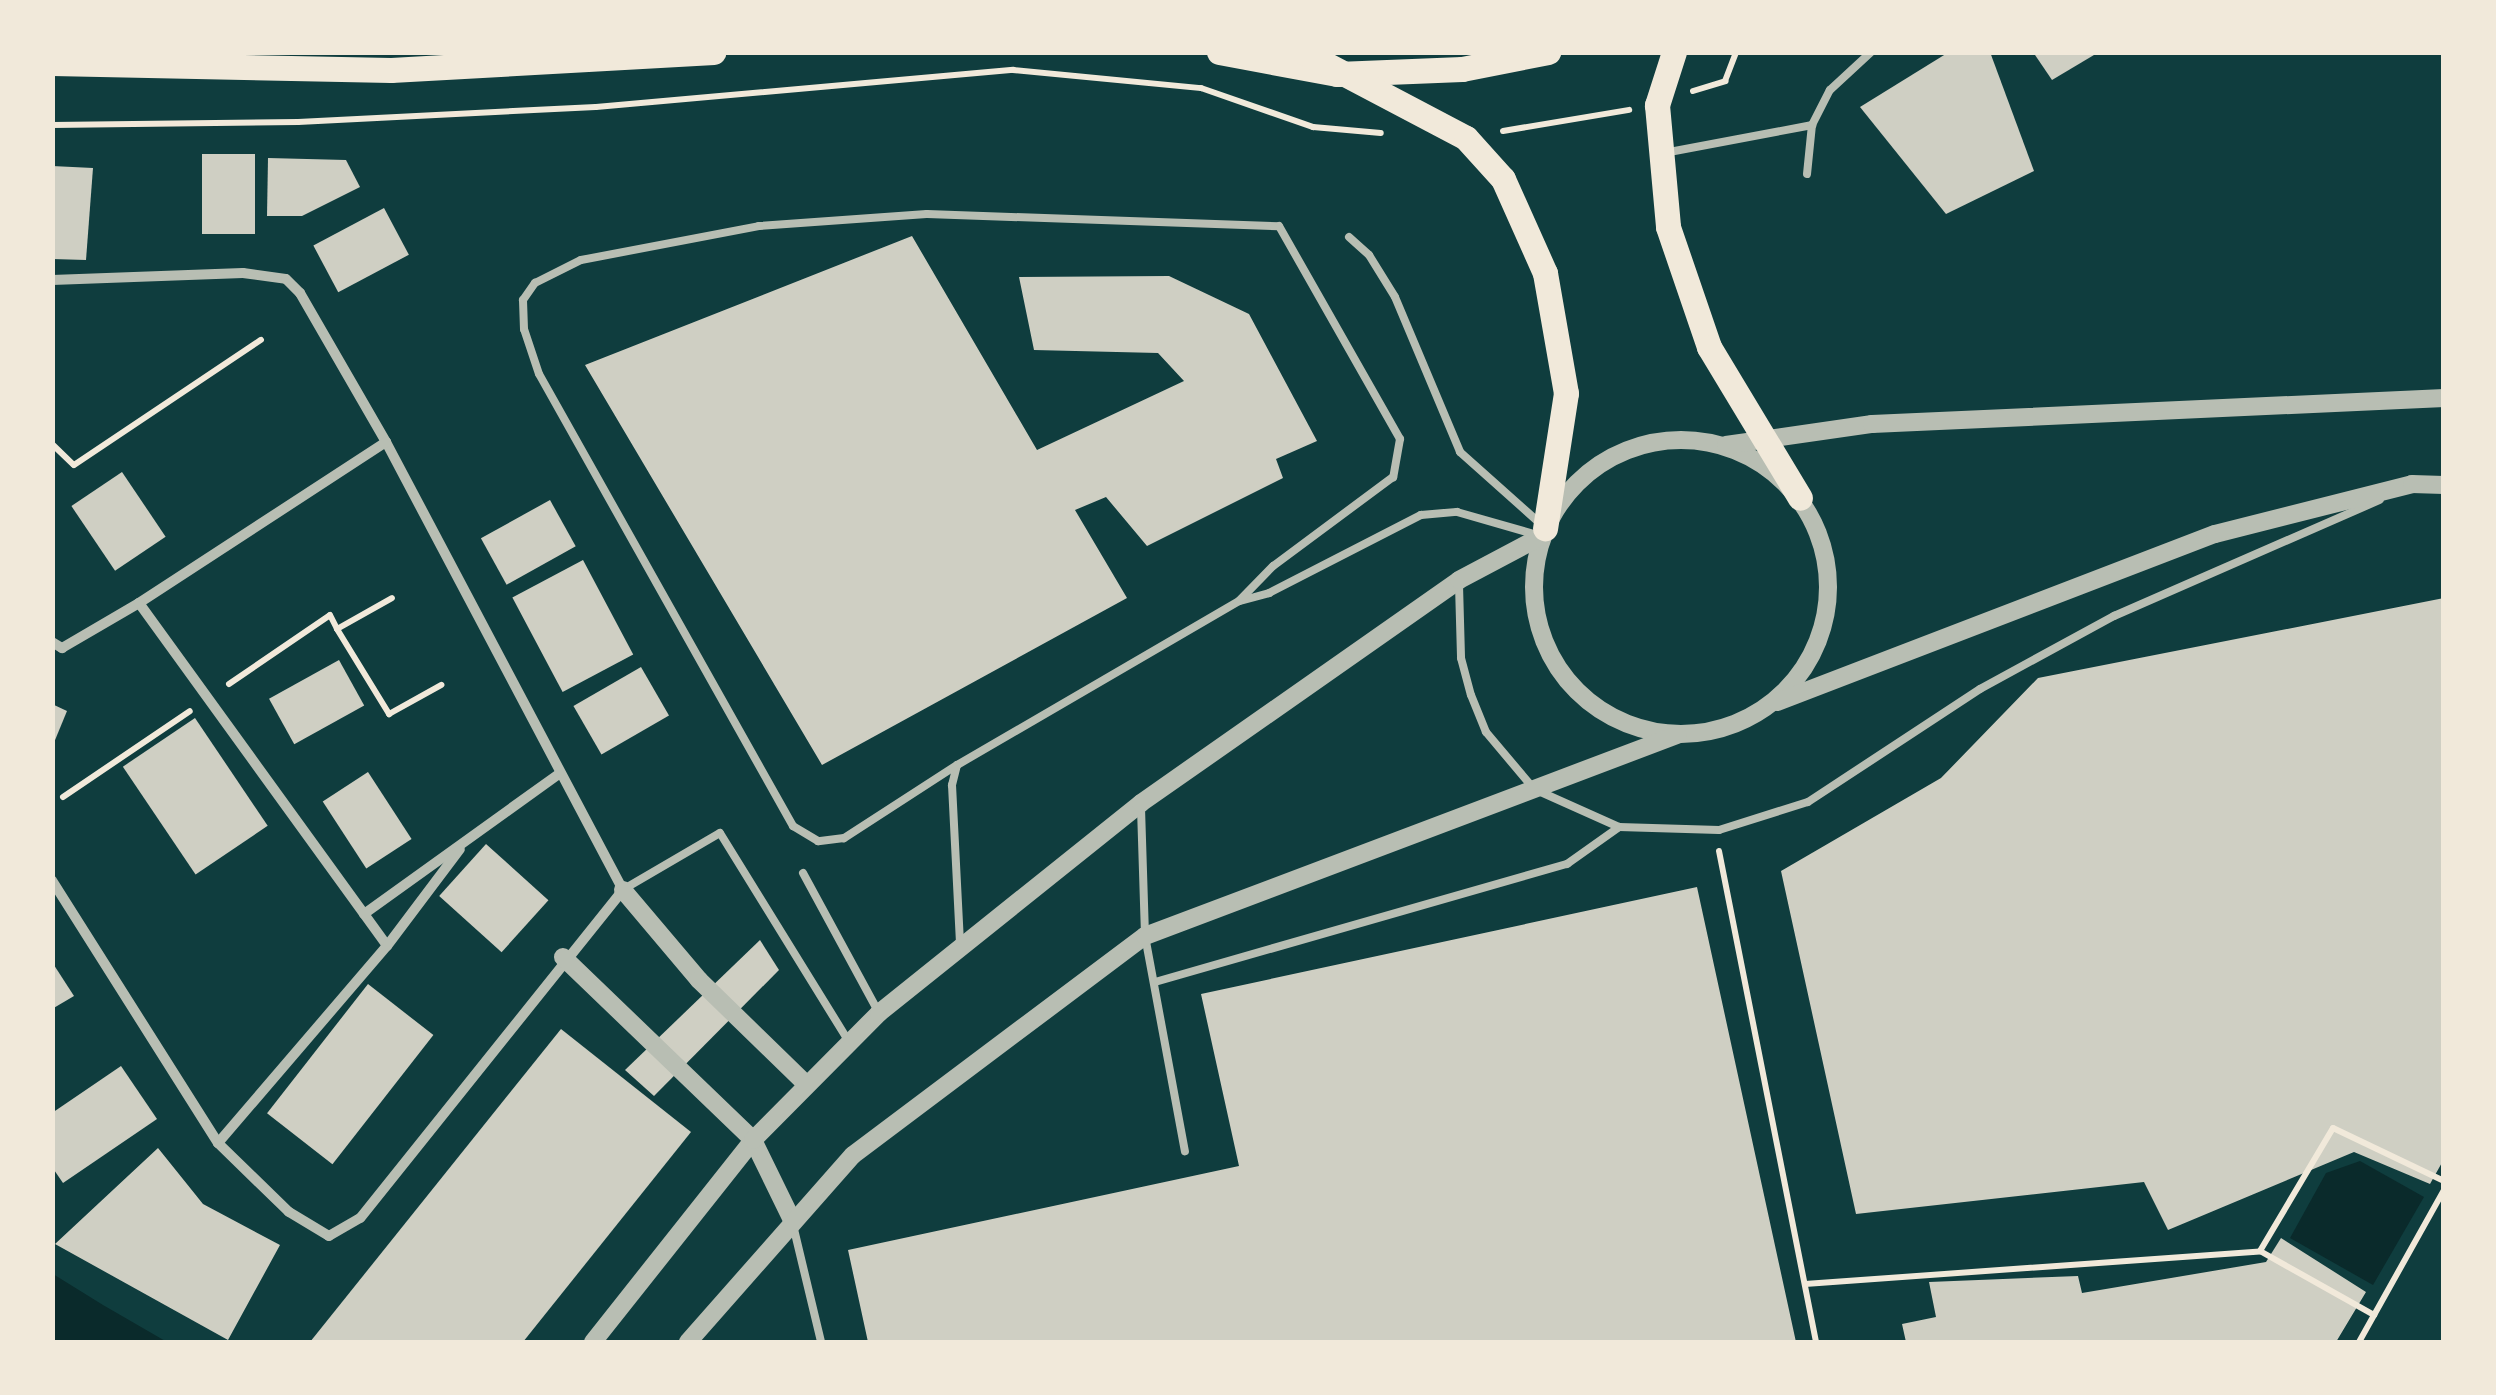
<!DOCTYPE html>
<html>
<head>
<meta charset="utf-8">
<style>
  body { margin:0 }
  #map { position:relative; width:2496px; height:1395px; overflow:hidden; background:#0f3d3e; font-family:Lato,sans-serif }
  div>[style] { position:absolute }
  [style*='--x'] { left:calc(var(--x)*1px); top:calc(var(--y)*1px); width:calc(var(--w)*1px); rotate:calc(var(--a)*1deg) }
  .water>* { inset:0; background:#0a2a2b }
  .building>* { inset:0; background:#cfcfc3; transform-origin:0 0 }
  .path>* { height:6px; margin:-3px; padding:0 3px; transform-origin:3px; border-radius:3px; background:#f1e9da }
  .service>* { height:8px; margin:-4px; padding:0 4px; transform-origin:4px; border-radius:4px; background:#b8beb3 }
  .minor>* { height:10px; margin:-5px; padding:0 5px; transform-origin:5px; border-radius:5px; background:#b8beb3 }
  .tertiary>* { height:18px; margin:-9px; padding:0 9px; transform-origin:9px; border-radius:9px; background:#b8beb3 }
  .tertiary>.ring { margin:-9px; padding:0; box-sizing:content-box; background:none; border:18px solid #b8beb3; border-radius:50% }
  .primary>* { height:25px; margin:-12.5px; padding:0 12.5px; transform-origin:12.5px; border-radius:12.5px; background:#f1e9da }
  span { translate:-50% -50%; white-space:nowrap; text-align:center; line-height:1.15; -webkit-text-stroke:10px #f1e9da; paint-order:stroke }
  .frame { position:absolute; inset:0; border:55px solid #f1e9da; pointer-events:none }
</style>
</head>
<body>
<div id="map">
  <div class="water">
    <div style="clip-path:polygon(2360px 1161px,2424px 1197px,2373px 1285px,2290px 1238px,2326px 1173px)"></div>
    <div style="clip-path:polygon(53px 1274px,103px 1305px,167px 1342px,53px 1342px)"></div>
  </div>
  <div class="building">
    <div style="clip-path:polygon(1949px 52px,1990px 52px,2034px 171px,1946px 214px,1860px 107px)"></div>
    <div style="clip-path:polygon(2033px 52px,2099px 52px,2052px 80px)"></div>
    <div style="left:202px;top:154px;width:53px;height:80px"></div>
    <div style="clip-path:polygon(268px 158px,346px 160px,360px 187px,302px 216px,267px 216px)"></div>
    <div style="clip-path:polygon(52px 166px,93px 168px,86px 260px,52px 259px)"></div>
    <div style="left:384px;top:208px;width:53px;height:80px;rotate:62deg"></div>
    <div style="clip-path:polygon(912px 236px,1037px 450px,1184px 381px,1158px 353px,1034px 350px,1019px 277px,1169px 276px,1249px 314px,1317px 441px,1276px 459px,1283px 478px,1147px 546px,1106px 497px,1075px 510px,1127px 598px,822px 765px,585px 365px)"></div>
    <div style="left:122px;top:472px;width:78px;height:61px;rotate:56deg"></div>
    <div style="left:550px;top:500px;width:53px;height:79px;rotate:61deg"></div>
    <div style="left:583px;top:560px;width:107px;height:80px;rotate:62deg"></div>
    <div style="clip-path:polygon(2444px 598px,2444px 1159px,2430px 1184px,2354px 1152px,2168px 1230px,2144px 1182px,1856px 1214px,1781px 871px,1941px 778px,2038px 678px)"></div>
    <div style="left:339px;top:660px;width:52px;height:80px;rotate:61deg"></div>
    <div style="left:641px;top:667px;width:56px;height:78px;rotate:60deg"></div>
    <div style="clip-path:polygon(52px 704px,67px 711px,53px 745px,52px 745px)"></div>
    <div style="left:195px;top:718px;width:130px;height:87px;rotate:56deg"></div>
    <div style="left:368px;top:772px;width:80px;height:54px;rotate:57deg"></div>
    <div style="left:486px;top:844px;width:84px;height:70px;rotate:42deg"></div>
    <div style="clip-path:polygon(1697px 887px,1796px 1342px,868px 1342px,848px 1250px,1239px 1166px,1201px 994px)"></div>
    <div style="clip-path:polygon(760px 940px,779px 970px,654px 1096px,625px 1070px)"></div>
    <div style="clip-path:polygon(52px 962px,74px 996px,52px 1009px)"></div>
    <div style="left:368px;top:984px;width:83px;height:164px;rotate:38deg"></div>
    <div style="clip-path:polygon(561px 1029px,691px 1132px,523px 1342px,310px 1342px)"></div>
    <div style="clip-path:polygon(121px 1066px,157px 1119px,63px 1183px,52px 1167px,52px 1113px)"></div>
    <div style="clip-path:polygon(158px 1148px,203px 1204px,280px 1245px,228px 1340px,55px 1244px)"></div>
    <div style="clip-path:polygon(2281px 1238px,2366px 1292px,2336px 1342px,1906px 1342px,1902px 1324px,1936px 1317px,1929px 1282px,2078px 1276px,2082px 1293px,2266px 1262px)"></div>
  </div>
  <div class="path">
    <div style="--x:1693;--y:91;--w:34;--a:-17"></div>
    <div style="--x:1725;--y:81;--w:31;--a:-69"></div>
    <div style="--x:52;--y:125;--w:246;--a:-0.7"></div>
    <div style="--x:298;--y:122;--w:298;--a:-2.9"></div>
    <div style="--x:596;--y:107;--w:419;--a:-5.1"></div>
    <div style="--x:1013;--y:70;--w:189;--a:5.5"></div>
    <div style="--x:1201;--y:88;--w:119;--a:19.2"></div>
    <div style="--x:1313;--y:127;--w:68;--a:5"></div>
    <div style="--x:1503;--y:131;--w:128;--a:-9.5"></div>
    <div style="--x:52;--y:444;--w:30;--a:44"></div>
    <div style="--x:74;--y:465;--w:225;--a:-33.8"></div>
    <div style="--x:337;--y:629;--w:100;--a:58.5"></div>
    <div style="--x:389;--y:714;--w:60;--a:-29.1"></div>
    <div style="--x:229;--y:684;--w:122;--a:-34.3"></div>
    <div style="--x:330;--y:615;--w:16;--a:63"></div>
    <div style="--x:337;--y:629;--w:63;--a:-29.4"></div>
    <div style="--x:63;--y:797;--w:153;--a:-34.1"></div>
    <div style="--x:1719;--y:851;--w:500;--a:78.82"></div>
    <div style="--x:2260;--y:1251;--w:143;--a:-59.3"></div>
    <div style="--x:2333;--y:1128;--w:123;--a:25.5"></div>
    <div style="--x:1805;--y:1284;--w:456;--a:-4.1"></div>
    <div style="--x:2260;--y:1251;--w:131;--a:29.3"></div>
    <div style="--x:2359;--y:1342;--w:174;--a:-60.8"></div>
  </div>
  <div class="service">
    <div style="--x:1664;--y:153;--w:151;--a:-10.7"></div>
    <div style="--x:1807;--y:174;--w:49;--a:-84.2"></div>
    <div style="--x:1812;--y:125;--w:39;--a:-63"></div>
    <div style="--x:1830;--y:90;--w:56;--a:-42.8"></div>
    <div style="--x:1349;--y:237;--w:27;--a:42"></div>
    <div style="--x:1369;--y:255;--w:49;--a:58.2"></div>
    <div style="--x:1395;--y:297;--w:168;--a:67.2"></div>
    <div style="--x:1460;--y:452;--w:110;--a:41.7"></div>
    <div style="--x:1459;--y:585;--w:73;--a:88.4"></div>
    <div style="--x:1461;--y:658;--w:38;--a:75"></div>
    <div style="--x:1471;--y:695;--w:40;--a:68"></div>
    <div style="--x:1486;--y:732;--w:75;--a:49.9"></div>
    <div style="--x:1534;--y:789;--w:93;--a:24.1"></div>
    <div style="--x:1619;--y:827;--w:100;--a:1.7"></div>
    <div style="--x:1719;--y:830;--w:93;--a:-17.5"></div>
    <div style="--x:1808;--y:802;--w:206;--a:-33.3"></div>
    <div style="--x:1980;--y:689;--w:153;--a:-28.6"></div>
    <div style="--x:2114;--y:616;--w:290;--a:-23.6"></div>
    <div style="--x:1240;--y:601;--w:30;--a:-15"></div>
    <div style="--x:1269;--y:593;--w:171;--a:-27.2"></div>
    <div style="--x:1421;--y:515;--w:36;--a:-5"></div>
    <div style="--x:1457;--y:512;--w:83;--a:16"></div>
    <div style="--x:957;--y:765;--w:135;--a:147.1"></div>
    <div style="--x:844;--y:838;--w:26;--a:173"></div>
    <div style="--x:818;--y:841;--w:29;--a:-149"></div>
    <div style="--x:793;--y:826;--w:518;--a:-119.33"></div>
    <div style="--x:539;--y:374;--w:47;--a:-108.4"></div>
    <div style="--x:524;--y:329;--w:29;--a:-92"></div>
    <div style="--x:523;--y:300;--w:21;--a:-55"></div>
    <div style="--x:535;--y:283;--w:51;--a:-26.6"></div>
    <div style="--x:581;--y:260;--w:181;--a:-10.8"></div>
    <div style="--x:759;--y:226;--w:168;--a:-4.1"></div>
    <div style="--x:927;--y:214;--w:352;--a:2"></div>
    <div style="--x:1279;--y:226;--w:245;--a:60.4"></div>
    <div style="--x:1400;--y:439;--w:39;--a:100"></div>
    <div style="--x:1393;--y:477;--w:149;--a:143.4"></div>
    <div style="--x:1273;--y:566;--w:49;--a:134.2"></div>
    <div style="--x:1239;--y:601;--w:326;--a:149.8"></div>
    <div style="--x:957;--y:765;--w:21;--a:104"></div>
    <div style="--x:952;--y:785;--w:158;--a:87.1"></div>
    <div style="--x:1141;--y:808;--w:128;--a:88.2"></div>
    <div style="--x:1145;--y:936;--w:219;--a:79.5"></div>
    <div style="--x:803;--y:873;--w:159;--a:61.5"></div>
    <div style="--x:624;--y:889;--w:111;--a:-30.3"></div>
    <div style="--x:720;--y:833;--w:243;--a:58.3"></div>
    <div style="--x:1155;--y:982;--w:429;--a:-16"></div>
    <div style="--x:1567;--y:864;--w:64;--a:-35.4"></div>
    <div style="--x:793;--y:1225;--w:120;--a:76.5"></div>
  </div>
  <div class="minor">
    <div style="--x:52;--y:280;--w:191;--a:-2.1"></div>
    <div style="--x:243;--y:273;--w:43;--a:7.9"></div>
    <div style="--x:286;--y:279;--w:20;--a:45"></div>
    <div style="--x:300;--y:293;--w:172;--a:60"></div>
    <div style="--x:386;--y:442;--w:507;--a:62.12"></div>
    <div style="--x:623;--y:890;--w:420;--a:128.7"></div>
    <div style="--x:360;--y:1218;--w:36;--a:150"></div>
    <div style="--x:329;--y:1236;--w:47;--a:-149"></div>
    <div style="--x:289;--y:1212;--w:99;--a:-135.8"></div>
    <div style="--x:218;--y:1143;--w:311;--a:-122.3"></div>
    <div style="--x:139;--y:603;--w:423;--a:54.1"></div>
    <div style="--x:52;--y:642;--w:12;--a:31"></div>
    <div style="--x:62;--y:648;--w:89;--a:-30.3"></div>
    <div style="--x:139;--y:603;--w:295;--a:-33.1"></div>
    <div style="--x:364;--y:914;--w:240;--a:-35.7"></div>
    <div style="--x:218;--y:1143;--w:260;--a:-49.4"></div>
    <div style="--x:387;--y:946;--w:121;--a:-53"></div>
  </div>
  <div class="tertiary">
    <div class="ring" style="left:1534px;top:440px;width:276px;height:276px"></div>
    <div style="--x:1726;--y:445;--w:148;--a:-8.2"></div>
    <div style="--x:1872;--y:424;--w:573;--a:-2.6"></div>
    <div style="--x:1777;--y:702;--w:469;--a:-21"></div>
    <div style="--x:2215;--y:534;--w:203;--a:-14.2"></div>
    <div style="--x:2412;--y:484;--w:32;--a:2"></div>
    <div style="--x:623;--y:890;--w:118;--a:49.8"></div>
    <div style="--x:699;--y:980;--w:149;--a:44.2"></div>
    <div style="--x:563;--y:957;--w:264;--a:43.9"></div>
    <div style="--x:753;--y:1140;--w:91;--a:64"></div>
    <div style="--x:593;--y:1342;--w:258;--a:-51.6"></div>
    <div style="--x:753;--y:1140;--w:179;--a:-45.2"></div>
    <div style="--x:879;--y:1013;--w:336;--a:-38.7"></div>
    <div style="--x:1141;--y:803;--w:388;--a:-35"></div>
    <div style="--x:1459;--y:580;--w:94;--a:-27.9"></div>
    <div style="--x:688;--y:1342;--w:249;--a:-48.6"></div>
    <div style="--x:853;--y:1155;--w:365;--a:-36.9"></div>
    <div style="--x:1145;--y:936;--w:569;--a:-20.7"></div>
  </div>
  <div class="primary">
    <div style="--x:1219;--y:52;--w:120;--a:10.6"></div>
    <div style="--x:1337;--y:74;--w:125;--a:-2.3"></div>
    <div style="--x:1462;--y:69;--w:88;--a:-11.2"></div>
    <div style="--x:1303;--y:52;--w:184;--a:27.8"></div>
    <div style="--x:1466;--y:138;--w:55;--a:47.9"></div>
    <div style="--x:1503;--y:179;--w:103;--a:65.9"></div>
    <div style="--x:1545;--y:273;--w:122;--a:80.1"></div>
    <div style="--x:1566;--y:393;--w:137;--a:98.8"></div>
    <div style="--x:1674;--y:52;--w:56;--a:107.8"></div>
    <div style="--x:1657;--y:105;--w:122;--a:84.8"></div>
    <div style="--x:1668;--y:227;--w:127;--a:71.1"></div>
    <div style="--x:1709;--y:347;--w:176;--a:58.9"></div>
    <div style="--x:52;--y:63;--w:339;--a:1.2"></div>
    <div style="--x:391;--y:70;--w:323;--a:-3.2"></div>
  </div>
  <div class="frame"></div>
</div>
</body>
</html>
